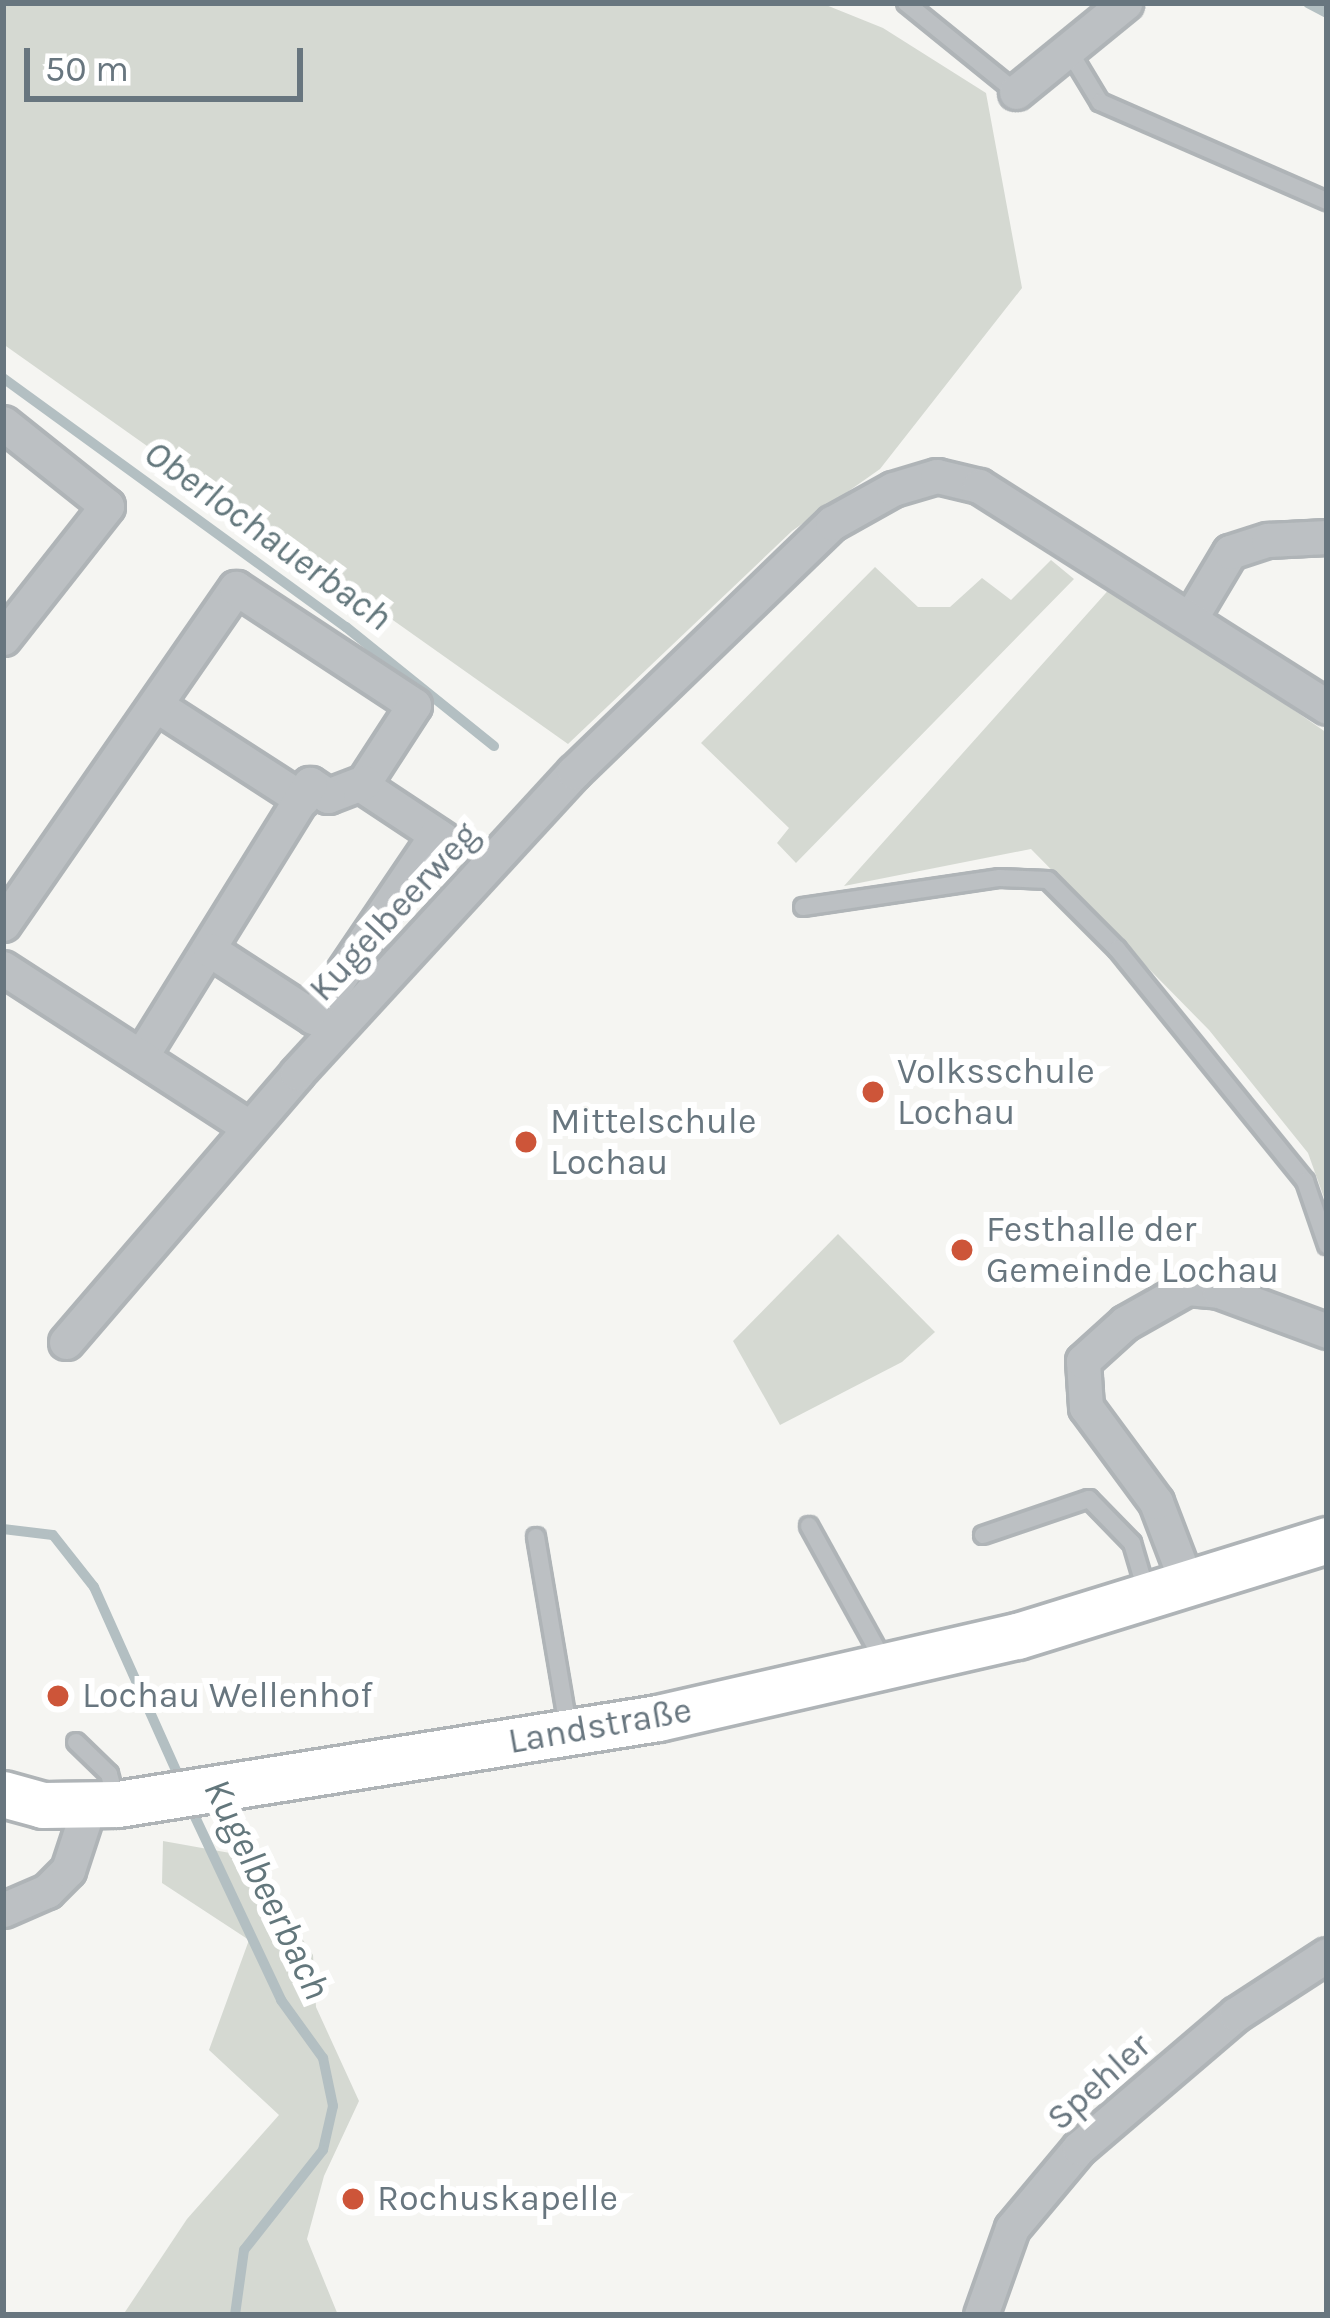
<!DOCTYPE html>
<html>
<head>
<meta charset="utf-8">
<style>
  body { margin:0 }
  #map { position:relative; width:1330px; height:2318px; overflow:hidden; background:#f5f5f2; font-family:Karla,sans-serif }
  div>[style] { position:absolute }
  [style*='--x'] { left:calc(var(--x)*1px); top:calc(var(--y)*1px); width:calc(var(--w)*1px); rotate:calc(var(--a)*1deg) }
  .green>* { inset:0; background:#d5d9d2 }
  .stream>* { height:10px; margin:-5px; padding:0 5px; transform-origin:5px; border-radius:5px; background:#b3bfc2 }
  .roads { filter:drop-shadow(3px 0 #afb4b7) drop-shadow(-3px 0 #afb4b7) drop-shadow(0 3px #afb4b7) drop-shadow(0 -3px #afb4b7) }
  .lane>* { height:16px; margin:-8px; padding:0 8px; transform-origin:8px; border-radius:8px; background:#bcc0c3 }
  .street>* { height:33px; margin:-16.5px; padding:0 16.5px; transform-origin:16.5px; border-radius:16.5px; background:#bcc0c3 }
  .secondary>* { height:45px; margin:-22.5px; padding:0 22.5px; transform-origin:22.5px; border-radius:22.5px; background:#fff }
  .dots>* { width:33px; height:33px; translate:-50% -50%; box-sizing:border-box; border:6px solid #fff; border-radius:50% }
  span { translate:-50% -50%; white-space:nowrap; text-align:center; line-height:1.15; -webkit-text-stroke:12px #fff; paint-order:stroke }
  .street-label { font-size:36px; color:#68767f }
  .poi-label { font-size:36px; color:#68767f }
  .left { translate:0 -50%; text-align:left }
  .water-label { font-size:39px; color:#63777c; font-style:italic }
  .frame { position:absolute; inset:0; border:6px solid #68767f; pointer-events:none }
  .scale { position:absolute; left:24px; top:48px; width:279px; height:54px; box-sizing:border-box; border:6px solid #68767f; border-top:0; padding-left:15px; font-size:36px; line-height:42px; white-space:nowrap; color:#68767f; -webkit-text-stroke:9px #fff; paint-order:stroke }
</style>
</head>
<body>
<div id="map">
  <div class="green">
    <div style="clip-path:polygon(3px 3px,821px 3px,883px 28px,986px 93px,1022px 288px,880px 469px,792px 531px,568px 744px,3px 344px)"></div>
    <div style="clip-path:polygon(1051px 560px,1074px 579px,796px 863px,777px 843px,789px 828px,701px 743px,875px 567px,918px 607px,950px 607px,982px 578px,1011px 600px)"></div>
    <div style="clip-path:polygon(1113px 585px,1327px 733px,1327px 1206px,1308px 1153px,1209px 1030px,1031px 849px,844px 886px)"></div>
    <div style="clip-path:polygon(838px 1234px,935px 1332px,902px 1362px,780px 1425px,733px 1341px)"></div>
    <div style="clip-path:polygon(163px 1841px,247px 1856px,313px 1955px,316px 2007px,359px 2101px,324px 2176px,307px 2239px,338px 2315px,123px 2315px,187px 2219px,279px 2115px,209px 2050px,249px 1940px,162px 1883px)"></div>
  </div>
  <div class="stream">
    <div style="--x:1308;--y:3;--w:21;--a:28"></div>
    <div style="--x:3;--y:378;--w:424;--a:36"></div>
    <div style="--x:346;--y:627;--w:190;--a:38.8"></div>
    <div style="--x:3;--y:1529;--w:50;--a:6.8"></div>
    <div style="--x:53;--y:1535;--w:66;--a:51.7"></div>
    <div style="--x:94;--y:1587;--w:216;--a:65.9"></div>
    <div style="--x:188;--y:1802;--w:219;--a:64.8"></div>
    <div style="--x:281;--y:2000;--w:72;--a:54.1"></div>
    <div style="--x:323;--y:2058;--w:49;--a:78.2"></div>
    <div style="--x:333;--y:2106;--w:45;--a:102.8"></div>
    <div style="--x:323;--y:2150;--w:127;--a:128.3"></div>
    <div style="--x:244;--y:2250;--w:66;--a:97.9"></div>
  </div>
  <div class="roads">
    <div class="lane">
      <div style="--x:906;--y:3;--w:141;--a:39"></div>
      <div style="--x:1068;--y:49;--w:62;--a:58.9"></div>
      <div style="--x:1100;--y:102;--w:248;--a:23.6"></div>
      <div style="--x:803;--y:907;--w:199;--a:-8.4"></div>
      <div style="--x:1000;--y:878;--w:48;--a:2.4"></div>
      <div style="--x:1048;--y:880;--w:98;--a:45"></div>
      <div style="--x:1117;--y:949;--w:299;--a:51"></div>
      <div style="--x:1305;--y:1181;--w:68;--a:71"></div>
      <div style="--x:809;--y:1526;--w:155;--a:61.1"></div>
      <div style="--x:983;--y:1535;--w:112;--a:-18.8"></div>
      <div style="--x:1089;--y:1499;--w:62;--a:45.7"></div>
      <div style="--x:1132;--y:1543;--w:53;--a:73.6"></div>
      <div style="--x:536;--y:1537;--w:198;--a:80.4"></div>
      <div style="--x:76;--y:1742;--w:46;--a:44.1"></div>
      <div style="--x:109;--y:1774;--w:30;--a:75"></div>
    </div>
    <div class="street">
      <div style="--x:1016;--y:92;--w:141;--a:-39.2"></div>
      <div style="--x:3;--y:423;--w:133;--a:38.6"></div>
      <div style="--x:107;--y:506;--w:168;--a:128.2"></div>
      <div style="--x:1190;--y:619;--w:78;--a:-59.2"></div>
      <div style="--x:1230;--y:552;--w:40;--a:-18"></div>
      <div style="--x:1268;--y:540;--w:59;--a:-2.9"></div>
      <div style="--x:156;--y:705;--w:174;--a:32.8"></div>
      <div style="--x:360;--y:784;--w:100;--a:33.5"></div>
      <div style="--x:3;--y:924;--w:409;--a:-55.3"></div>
      <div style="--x:236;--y:588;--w:213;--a:33.3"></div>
      <div style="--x:414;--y:705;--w:92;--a:123"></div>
      <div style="--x:364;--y:782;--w:39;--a:159"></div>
      <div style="--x:328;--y:796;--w:22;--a:-146"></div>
      <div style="--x:310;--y:784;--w:321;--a:121.8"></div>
      <div style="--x:210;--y:950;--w:123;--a:33"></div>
      <div style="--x:313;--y:1017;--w:220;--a:-55.9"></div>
      <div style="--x:3;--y:968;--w:293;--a:32.9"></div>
      <div style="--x:66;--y:1342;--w:355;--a:-49.3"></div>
      <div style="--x:297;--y:1073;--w:409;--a:-47.4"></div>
      <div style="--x:574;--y:772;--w:359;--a:-44"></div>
      <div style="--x:832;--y:523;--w:70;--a:-29.1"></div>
      <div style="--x:893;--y:489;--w:46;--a:-16.5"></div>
      <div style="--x:937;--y:476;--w:43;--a:13.4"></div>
      <div style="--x:979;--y:486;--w:412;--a:32.4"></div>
      <div style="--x:1188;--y:1586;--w:90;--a:-110.9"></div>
      <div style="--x:1156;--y:1502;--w:118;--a:-126.4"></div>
      <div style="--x:1086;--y:1407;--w:46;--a:-93.7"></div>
      <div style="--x:1083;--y:1361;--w:57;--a:-42.1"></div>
      <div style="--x:1125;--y:1323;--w:71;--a:-29.4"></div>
      <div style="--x:1187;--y:1288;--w:32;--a:5"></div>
      <div style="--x:1219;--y:1291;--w:115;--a:20.3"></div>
      <div style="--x:3;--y:1910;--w:48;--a:-23.4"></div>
      <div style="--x:47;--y:1891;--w:30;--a:-45"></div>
      <div style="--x:68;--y:1870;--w:67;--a:-71.8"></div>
      <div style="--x:981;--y:2315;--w:92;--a:-70.4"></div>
      <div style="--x:1012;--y:2228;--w:104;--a:-50.1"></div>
      <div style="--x:1079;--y:2148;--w:206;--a:-40.5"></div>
      <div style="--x:1236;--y:2014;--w:108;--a:-33"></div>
    </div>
    <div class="secondary">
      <div style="--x:3;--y:1794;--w:41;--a:15.4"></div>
      <div style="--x:43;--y:1805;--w:75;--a:-0.8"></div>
      <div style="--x:118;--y:1804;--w:547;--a:-9.05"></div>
      <div style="--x:658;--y:1718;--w:368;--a:-12.9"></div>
      <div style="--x:1017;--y:1636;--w:325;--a:-17.2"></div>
    </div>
  </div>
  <div class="dots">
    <div style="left:873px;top:1092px;background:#cd5539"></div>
    <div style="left:526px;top:1142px;background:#cd5539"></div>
    <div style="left:962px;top:1250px;background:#cd5539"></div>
    <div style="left:58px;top:1696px;background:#cd5539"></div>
    <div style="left:353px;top:2199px;background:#cd5539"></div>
  </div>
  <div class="street-label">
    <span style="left:394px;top:912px;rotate:-47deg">Kugelbeerweg</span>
    <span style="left:600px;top:1726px;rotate:-10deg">Landstraße</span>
    <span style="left:1099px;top:2082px;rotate:-42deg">Spehler</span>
  </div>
  <div class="poi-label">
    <span class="left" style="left:897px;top:1092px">Volksschule<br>Lochau</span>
    <span class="left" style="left:550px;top:1142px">Mittelschule<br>Lochau</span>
    <span class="left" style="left:986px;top:1250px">Festhalle der<br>Gemeinde Lochau</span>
    <span class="left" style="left:82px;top:1696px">Lochau Wellenhof</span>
    <span class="left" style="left:377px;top:2199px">Rochuskapelle</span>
  </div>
  <div class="water-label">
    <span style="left:268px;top:535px;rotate:36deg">Oberlochauerbach</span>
    <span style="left:267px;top:1889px;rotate:64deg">Kugelbeerbach</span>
  </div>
  <div class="frame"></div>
  <div class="scale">50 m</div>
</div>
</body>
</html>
